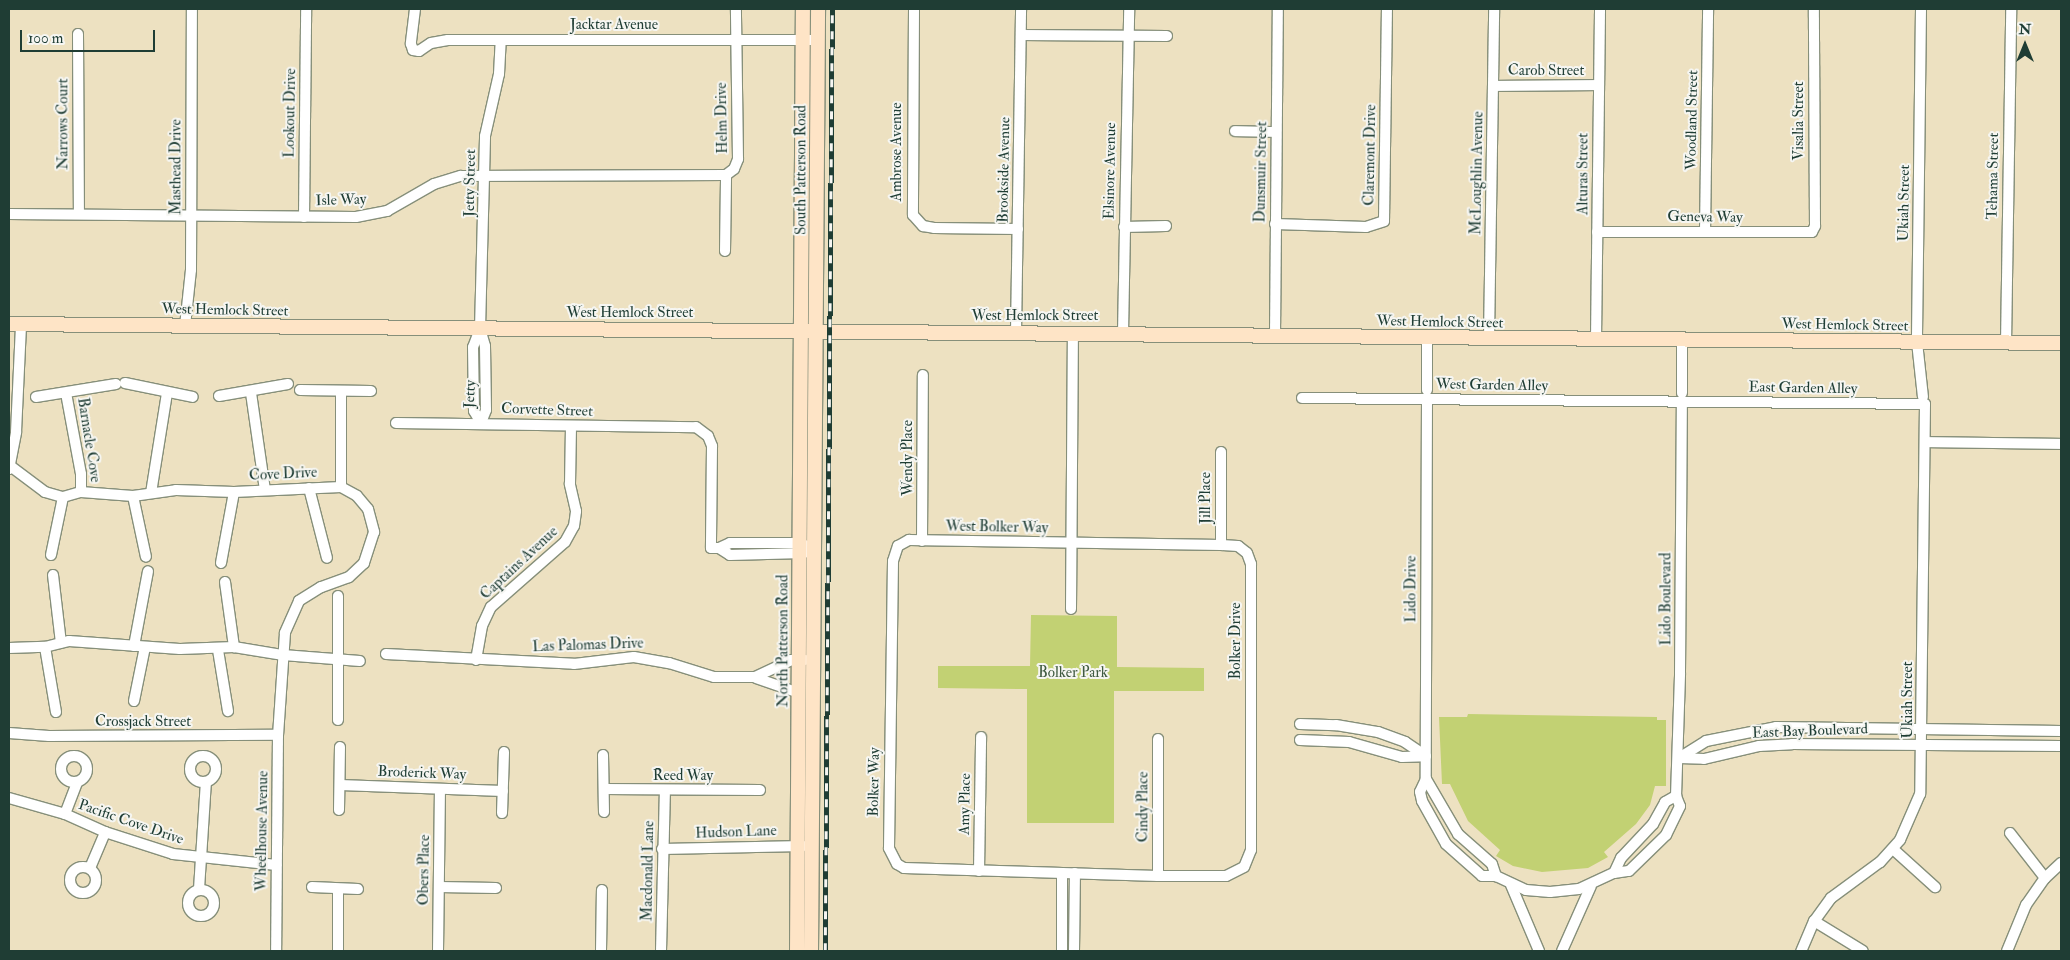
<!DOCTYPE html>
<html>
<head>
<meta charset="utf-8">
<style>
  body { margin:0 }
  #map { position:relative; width:2070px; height:960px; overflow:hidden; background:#ede1c1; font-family:"IM FELL Double Pica",serif }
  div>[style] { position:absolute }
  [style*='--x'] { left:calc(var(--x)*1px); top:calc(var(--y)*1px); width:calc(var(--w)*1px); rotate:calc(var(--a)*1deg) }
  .green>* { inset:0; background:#c2d173 }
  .roads { filter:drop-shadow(1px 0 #868f7a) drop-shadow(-1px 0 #868f7a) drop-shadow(0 1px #868f7a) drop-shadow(0 -1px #868f7a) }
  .street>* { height:10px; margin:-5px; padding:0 5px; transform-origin:5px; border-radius:5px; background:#fff }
  .street>.ring { margin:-5px; padding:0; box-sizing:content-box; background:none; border:10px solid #fff; border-radius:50% }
  .secondary>* { height:14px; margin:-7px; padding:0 7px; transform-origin:7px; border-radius:7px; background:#fee4c6 }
  .rail>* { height:4.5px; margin-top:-2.25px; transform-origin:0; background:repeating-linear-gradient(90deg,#f6f6f2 0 8px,#1f3d34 0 16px); box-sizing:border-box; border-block:1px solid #1f3d34 }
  span { translate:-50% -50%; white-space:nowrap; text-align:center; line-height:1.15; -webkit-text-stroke:4px #f6f6f2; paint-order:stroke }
  .street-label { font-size:15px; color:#1f3d34 }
  .park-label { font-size:15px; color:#405b41 }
  .frame { position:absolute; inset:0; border:10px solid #1f3d34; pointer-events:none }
  .north { position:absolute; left:2000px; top:20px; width:50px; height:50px; -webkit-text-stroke:4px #f6f6f2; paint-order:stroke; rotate:0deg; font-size:14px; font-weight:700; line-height:20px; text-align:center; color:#1f3d34 }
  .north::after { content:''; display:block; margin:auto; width:18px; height:22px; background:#1f3d34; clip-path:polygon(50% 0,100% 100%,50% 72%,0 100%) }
  .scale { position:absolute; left:20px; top:30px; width:135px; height:22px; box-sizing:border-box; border:2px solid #1f3d34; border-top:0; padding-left:6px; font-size:15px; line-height:18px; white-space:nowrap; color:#1f3d34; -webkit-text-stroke:4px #f6f6f2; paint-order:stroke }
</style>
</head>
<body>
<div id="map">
  <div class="green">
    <div style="clip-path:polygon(1031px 615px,1117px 616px,1117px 667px,1204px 668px,1204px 691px,1114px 691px,1114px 823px,1027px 823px,1027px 689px,938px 688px,938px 666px,1030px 666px)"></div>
    <div style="clip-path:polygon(1468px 714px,1657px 717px,1657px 720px,1666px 720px,1666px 786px,1655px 786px,1650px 805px,1636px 824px,1604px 852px,1608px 857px,1588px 868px,1542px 872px,1513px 866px,1496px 856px,1500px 850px,1468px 821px,1450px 784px,1442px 784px,1439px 717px,1467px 717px)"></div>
  </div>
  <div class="roads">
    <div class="street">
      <div style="--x:415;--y:9;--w:35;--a:97"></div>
      <div style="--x:411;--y:44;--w:6;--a:72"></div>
      <div style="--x:413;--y:50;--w:6;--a:9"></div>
      <div style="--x:419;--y:51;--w:14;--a:-34"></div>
      <div style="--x:431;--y:43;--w:17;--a:-10"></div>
      <div style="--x:448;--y:40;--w:370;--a:0"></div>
      <div style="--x:914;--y:9;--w:206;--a:90.3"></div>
      <div style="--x:913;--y:215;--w:15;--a:48"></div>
      <div style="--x:923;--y:226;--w:11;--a:10"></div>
      <div style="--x:934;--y:228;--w:84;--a:0.7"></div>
      <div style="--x:1921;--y:9;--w:333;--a:90.7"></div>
      <div style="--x:1917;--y:342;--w:55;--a:83.8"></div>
      <div style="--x:78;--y:34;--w:180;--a:89.7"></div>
      <div style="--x:1021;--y:35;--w:146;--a:0.4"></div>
      <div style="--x:1493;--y:86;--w:105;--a:-0.5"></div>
      <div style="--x:1235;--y:131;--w:41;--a:1.4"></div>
      <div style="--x:9;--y:214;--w:347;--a:0.5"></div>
      <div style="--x:356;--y:217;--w:32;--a:-11"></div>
      <div style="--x:387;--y:211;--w:54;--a:-29.9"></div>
      <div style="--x:434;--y:184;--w:28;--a:-17"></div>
      <div style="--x:461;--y:176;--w:265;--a:-0.2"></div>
      <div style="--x:726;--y:175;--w:10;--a:-37"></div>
      <div style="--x:734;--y:169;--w:11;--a:-68"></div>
      <div style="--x:738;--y:159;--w:150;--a:-90.8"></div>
      <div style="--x:304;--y:217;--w:208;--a:-89.4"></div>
      <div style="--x:1275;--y:224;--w:91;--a:1.9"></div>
      <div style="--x:1366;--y:227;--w:19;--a:-18"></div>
      <div style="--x:1384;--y:221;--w:212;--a:-89.2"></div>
      <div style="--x:1124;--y:227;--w:42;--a:-1.4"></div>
      <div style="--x:1597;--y:232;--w:215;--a:0"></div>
      <div style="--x:1812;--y:232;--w:7;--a:-63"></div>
      <div style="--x:1815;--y:226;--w:217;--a:-90.3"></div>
      <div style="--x:1705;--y:232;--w:223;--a:-89.2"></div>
      <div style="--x:725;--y:251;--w:76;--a:-89.2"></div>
      <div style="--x:185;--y:326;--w:56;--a:-83.9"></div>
      <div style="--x:191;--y:270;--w:261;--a:-89.8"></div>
      <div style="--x:480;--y:329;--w:19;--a:111"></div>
      <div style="--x:473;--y:347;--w:64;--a:89.1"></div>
      <div style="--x:474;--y:411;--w:14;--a:60"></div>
      <div style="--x:1016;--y:332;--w:323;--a:-89.1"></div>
      <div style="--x:1123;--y:333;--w:324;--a:-88.9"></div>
      <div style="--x:1275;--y:336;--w:327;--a:-89.5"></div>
      <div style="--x:1489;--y:338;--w:329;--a:-89.1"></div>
      <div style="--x:1596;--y:339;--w:330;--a:-89.3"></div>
      <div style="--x:2006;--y:343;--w:334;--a:-89.1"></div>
      <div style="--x:125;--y:383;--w:69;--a:11.6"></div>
      <div style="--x:300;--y:390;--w:71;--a:0.8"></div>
      <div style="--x:1427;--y:390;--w:52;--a:-90"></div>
      <div style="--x:341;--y:392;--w:95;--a:90"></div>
      <div style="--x:66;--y:393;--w:82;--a:79.5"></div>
      <div style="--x:81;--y:474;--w:18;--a:90"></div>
      <div style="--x:251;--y:393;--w:98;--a:81.8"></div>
      <div style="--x:1682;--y:393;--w:53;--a:-90"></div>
      <div style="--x:219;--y:396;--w:70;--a:-9.9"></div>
      <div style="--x:36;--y:397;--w:81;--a:-9.2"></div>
      <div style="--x:1302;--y:398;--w:623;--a:0.55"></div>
      <div style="--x:1925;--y:404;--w:390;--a:90.7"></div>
      <div style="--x:1920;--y:794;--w:50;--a:113.5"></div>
      <div style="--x:1900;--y:840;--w:30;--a:132"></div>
      <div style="--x:1880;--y:862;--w:61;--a:143.7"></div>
      <div style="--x:1831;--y:898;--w:29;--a:126"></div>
      <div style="--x:1814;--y:921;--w:33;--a:113"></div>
      <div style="--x:1427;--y:399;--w:380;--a:90.2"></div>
      <div style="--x:1426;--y:779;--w:14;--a:115"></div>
      <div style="--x:1420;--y:792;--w:9;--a:77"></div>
      <div style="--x:1422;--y:801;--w:49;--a:60.8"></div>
      <div style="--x:1446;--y:844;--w:48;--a:41.6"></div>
      <div style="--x:1482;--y:876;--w:14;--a:0"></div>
      <div style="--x:1496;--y:876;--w:33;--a:25"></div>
      <div style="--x:1526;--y:890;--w:24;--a:5"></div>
      <div style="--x:1550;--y:892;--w:29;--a:-6"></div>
      <div style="--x:1579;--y:889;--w:38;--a:-25"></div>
      <div style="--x:1614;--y:873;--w:15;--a:-8"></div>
      <div style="--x:1629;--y:871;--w:52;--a:-44.2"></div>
      <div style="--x:1666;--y:835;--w:32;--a:-64"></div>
      <div style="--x:1680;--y:806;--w:11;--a:-112"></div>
      <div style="--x:1676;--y:796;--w:123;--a:-88.1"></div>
      <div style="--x:1680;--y:673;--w:271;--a:-89.6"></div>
      <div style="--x:396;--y:423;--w:300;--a:0.8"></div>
      <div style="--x:696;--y:427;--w:15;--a:37"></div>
      <div style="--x:708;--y:436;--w:11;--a:68"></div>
      <div style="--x:712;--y:446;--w:102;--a:90.6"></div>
      <div style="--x:711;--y:548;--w:8;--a:0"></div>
      <div style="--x:719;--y:548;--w:13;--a:32"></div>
      <div style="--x:730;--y:555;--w:74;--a:-1.5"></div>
      <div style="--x:481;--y:423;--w:14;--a:-69"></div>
      <div style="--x:486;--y:410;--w:64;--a:-90.9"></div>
      <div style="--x:485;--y:346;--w:18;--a:-106"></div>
      <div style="--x:480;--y:329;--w:193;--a:-88.5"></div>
      <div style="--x:485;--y:136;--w:64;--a:-77.3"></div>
      <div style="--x:499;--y:74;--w:34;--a:-87"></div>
      <div style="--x:1925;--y:442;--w:136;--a:0.8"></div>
      <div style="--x:1221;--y:452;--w:93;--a:90"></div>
      <div style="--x:9;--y:465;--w:45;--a:36.9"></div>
      <div style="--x:45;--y:492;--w:19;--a:16"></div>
      <div style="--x:63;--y:497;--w:19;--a:-16"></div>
      <div style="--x:81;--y:492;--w:52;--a:4.4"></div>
      <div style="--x:133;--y:496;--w:43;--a:-7.9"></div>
      <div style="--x:176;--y:490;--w:58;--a:2"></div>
      <div style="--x:234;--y:492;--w:107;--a:-2.7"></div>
      <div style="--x:341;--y:487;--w:18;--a:29"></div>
      <div style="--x:357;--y:496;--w:17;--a:50"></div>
      <div style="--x:368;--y:509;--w:24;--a:75"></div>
      <div style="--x:374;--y:532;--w:33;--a:108"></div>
      <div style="--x:364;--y:563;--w:21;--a:137"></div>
      <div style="--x:349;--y:577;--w:30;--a:160"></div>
      <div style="--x:321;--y:587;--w:26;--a:148"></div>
      <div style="--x:299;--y:601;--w:35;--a:114"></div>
      <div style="--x:285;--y:633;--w:102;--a:93.9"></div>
      <div style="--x:278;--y:735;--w:216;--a:90.5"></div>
      <div style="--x:9;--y:469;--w:38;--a:-79"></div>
      <div style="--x:16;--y:432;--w:107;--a:-87.3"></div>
      <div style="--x:309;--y:488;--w:72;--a:75.6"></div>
      <div style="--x:151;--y:493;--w:101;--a:-80.9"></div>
      <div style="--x:133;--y:496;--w:62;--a:78"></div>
      <div style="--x:909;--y:540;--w:312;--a:0.9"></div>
      <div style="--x:1221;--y:545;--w:17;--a:3"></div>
      <div style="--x:1238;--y:546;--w:11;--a:38"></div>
      <div style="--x:1247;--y:553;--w:12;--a:70"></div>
      <div style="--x:1251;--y:564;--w:286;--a:90"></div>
      <div style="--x:1251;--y:850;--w:18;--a:112"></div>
      <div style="--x:1244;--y:867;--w:20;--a:153"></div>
      <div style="--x:1226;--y:876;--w:68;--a:180"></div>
      <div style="--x:1158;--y:876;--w:254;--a:-178.2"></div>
      <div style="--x:904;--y:868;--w:8;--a:-150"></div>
      <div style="--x:897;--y:864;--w:18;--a:-117"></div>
      <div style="--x:889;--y:848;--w:287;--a:-89.2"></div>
      <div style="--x:893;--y:561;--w:16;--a:-72"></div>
      <div style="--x:898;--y:546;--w:13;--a:-29"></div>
      <div style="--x:922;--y:541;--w:166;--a:-89.7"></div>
      <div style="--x:719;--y:548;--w:12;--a:-24"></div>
      <div style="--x:730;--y:543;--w:70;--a:0"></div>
      <div style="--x:800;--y:543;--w:15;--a:23"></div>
      <div style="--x:51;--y:555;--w:59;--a:-78.3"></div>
      <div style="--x:221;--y:563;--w:72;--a:-79.6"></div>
      <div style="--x:53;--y:575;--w:68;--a:83.3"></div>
      <div style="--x:225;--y:582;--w:66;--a:82.1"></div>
      <div style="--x:1071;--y:609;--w:276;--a:-89.6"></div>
      <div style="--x:134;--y:646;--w:76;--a:-79.4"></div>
      <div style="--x:45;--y:647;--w:66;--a:80.4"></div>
      <div style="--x:9;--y:648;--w:36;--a:-2"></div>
      <div style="--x:45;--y:647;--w:25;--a:-14"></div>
      <div style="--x:69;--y:641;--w:111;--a:4.1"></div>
      <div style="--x:180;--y:649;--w:54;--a:-2.1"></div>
      <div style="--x:234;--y:647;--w:50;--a:9.3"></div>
      <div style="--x:283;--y:655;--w:77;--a:4.5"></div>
      <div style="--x:218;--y:650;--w:62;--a:80.7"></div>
      <div style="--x:386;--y:654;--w:188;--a:3"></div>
      <div style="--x:574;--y:664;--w:60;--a:-6.7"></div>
      <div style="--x:634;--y:657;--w:36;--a:10"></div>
      <div style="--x:669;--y:663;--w:47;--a:17.3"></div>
      <div style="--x:714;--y:677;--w:41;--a:0"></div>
      <div style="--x:755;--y:677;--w:40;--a:-25"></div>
      <div style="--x:791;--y:660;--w:14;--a:0"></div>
      <div style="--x:476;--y:660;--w:35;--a:-80"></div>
      <div style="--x:482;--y:626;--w:21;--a:-65"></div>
      <div style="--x:491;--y:607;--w:98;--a:-41.3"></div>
      <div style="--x:565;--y:542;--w:18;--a:-61"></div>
      <div style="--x:574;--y:526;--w:15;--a:-82"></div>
      <div style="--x:576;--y:511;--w:28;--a:-103"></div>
      <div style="--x:570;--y:484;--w:57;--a:-89"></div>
      <div style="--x:756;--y:678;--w:46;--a:19.2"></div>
      <div style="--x:134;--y:701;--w:55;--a:-78.5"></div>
      <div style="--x:338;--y:720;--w:124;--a:-90"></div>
      <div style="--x:1300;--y:724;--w:36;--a:2"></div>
      <div style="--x:1336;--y:725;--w:43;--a:9.5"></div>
      <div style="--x:1378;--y:732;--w:29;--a:20"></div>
      <div style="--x:1405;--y:742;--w:25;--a:34"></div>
      <div style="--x:9;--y:733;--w:40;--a:4.3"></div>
      <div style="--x:49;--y:736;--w:229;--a:-0.3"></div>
      <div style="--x:1158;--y:739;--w:137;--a:90"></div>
      <div style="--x:1300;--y:740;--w:49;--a:2.3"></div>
      <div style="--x:1349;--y:742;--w:55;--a:15.8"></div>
      <div style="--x:1402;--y:757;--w:24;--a:-2"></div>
      <div style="--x:603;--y:755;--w:57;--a:89"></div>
      <div class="ring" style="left:190px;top:756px;width:16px;height:16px"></div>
      <div class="ring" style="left:61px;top:756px;width:16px;height:16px"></div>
      <div style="--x:1679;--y:758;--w:32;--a:-32"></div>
      <div style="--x:1706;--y:741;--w:71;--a:-11.3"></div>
      <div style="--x:1776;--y:727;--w:285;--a:0.8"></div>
      <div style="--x:1679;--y:758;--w:25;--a:2"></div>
      <div style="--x:1704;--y:759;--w:57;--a:-13.3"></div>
      <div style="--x:1759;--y:746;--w:33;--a:-3"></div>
      <div style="--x:1792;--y:744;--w:269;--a:0.4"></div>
      <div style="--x:1426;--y:779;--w:64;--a:59.8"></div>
      <div style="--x:1458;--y:834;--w:45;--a:41.4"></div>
      <div style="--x:1492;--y:864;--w:13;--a:72"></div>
      <div style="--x:340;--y:785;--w:163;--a:2.1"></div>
      <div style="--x:605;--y:789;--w:155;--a:0.4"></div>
      <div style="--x:9;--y:798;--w:58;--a:15.9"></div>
      <div style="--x:65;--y:814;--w:44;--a:24.2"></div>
      <div style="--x:105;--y:832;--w:71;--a:17.9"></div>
      <div style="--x:173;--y:854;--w:104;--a:6.1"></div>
      <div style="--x:339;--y:810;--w:63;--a:-89.1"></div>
      <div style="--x:502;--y:813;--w:61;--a:-88.1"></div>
      <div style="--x:65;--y:814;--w:34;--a:-69"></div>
      <div style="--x:2010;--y:833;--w:57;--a:52.1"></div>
      <div style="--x:662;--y:849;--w:141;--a:-1.2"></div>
      <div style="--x:1893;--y:849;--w:57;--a:42.1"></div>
      <div class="ring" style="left:70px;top:867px;width:16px;height:16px"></div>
      <div style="--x:90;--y:868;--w:39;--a:-67"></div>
      <div style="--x:979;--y:871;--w:134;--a:-89.1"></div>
      <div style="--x:1062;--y:873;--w:78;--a:90"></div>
      <div style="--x:1614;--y:873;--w:17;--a:-65"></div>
      <div style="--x:1621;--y:858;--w:47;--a:-46.7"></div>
      <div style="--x:1653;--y:824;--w:25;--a:-61"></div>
      <div style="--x:1665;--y:802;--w:13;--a:-29"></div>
      <div style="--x:1511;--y:885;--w:72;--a:67"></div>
      <div style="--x:312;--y:887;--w:46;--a:2.5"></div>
      <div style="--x:439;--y:887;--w:57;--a:1"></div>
      <div style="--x:199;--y:889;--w:107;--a:-86.3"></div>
      <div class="ring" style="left:188px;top:890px;width:16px;height:16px"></div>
      <div style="--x:1814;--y:921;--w:57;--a:31.5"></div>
      <div style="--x:338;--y:951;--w:62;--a:-90"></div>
      <div style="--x:438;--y:951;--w:162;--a:-89.3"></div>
      <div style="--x:601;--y:951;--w:61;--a:-89.1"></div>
      <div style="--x:661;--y:951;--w:159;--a:-88.6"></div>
      <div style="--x:1074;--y:951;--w:78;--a:-89.3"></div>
      <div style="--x:1562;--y:951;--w:71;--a:-66"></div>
      <div style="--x:2007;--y:951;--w:50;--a:-67.6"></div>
      <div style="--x:2026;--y:905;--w:33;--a:-55"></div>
      <div style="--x:2045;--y:878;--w:22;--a:-43"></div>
    </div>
    <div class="secondary">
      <div style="--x:9;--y:324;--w:2052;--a:0.53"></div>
      <div style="--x:797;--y:951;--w:942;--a:-89.64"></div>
      <div style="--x:811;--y:951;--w:942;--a:-89.57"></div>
    </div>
  </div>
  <div class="rail">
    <div style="--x:825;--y:951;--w:942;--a:-89.57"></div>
  </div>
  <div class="street-label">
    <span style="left:614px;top:25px">Jacktar Avenue</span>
    <span style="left:1546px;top:71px">Carob Street</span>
    <span style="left:290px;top:113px;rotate:-89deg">Lookout Drive</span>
    <span style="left:722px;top:118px;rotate:-91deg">Helm Drive</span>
    <span style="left:1692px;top:120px;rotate:-89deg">Woodland Street</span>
    <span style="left:1799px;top:121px;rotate:-90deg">Visalia Street</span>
    <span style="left:63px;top:124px;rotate:-90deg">Narrows Court</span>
    <span style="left:897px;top:152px;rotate:-90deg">Ambrose Avenue</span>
    <span style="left:1370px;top:155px;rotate:-89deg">Claremont Drive</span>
    <span style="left:176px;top:167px;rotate:-90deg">Masthead Drive</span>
    <span style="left:801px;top:170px;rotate:-90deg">South Patterson Road</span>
    <span style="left:1004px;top:170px;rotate:-89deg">Brookside Avenue</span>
    <span style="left:1110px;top:171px;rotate:-89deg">Elsinore Avenue</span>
    <span style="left:1261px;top:172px;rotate:-89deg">Dunsmuir Street</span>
    <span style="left:1477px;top:173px;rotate:-89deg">McLoughlin Avenue</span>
    <span style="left:1583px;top:174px;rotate:-90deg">Alturas Street</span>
    <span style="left:1993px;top:176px;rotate:-89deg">Tehama Street</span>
    <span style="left:470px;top:183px;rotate:-89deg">Jetty Street</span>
    <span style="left:341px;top:200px;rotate:-2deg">Isle Way</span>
    <span style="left:1904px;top:203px;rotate:-89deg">Ukiah Street</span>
    <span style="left:1705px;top:217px;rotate:1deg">Geneva Way</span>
    <span style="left:225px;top:310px;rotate:1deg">West Hemlock Street</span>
    <span style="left:630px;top:313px">West Hemlock Street</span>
    <span style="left:1035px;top:316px">West Hemlock Street</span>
    <span style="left:1440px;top:322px;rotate:1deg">West Hemlock Street</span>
    <span style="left:1845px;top:325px;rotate:1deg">West Hemlock Street</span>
    <span style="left:1492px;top:385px;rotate:1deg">West Garden Alley</span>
    <span style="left:1803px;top:388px;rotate:1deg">East Garden Alley</span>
    <span style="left:470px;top:394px;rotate:-87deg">Jetty</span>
    <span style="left:547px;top:410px;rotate:2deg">Corvette Street</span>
    <span style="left:89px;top:440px;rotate:81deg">Barnacle Cove</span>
    <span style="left:908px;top:458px;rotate:-90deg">Wendy Place</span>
    <span style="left:283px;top:474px;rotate:-3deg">Cove Drive</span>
    <span style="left:1206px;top:498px;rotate:-90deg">Jill Place</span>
    <span style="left:997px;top:527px;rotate:1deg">West Bolker Way</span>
    <span style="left:519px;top:563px;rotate:-43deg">Captains Avenue</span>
    <span style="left:1411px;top:589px;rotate:-90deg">Lido Drive</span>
    <span style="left:1666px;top:599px;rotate:-90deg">Lido Boulevard</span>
    <span style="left:783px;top:641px;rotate:-90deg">North Patterson Road</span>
    <span style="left:1236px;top:641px;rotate:-90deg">Bolker Drive</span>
    <span style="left:588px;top:645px;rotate:-2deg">Las Palomas Drive</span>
    <span style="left:1908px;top:700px;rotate:-90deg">Ukiah Street</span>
    <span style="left:143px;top:722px">Crossjack Street</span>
    <span style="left:1810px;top:731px;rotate:-2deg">East Bay Boulevard</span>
    <span style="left:422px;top:773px;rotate:2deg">Broderick Way</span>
    <span style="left:683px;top:776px">Reed Way</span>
    <span style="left:874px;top:782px;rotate:-89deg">Bolker Way</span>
    <span style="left:965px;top:804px;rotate:-89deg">Amy Place</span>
    <span style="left:1143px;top:807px;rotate:-90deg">Cindy Place</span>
    <span style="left:131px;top:822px;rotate:19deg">Pacific Cove Drive</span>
    <span style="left:262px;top:831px;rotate:-89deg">Wheelhouse Avenue</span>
    <span style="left:736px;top:832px;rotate:-2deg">Hudson Lane</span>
    <span style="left:424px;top:870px;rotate:-89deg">Obers Place</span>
    <span style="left:648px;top:871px;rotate:-89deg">Macdonald Lane</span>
  </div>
  <div class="park-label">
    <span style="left:1073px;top:673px">Bolker Park</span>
  </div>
  <div class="frame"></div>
  <div class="north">N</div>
  <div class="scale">100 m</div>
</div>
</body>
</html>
